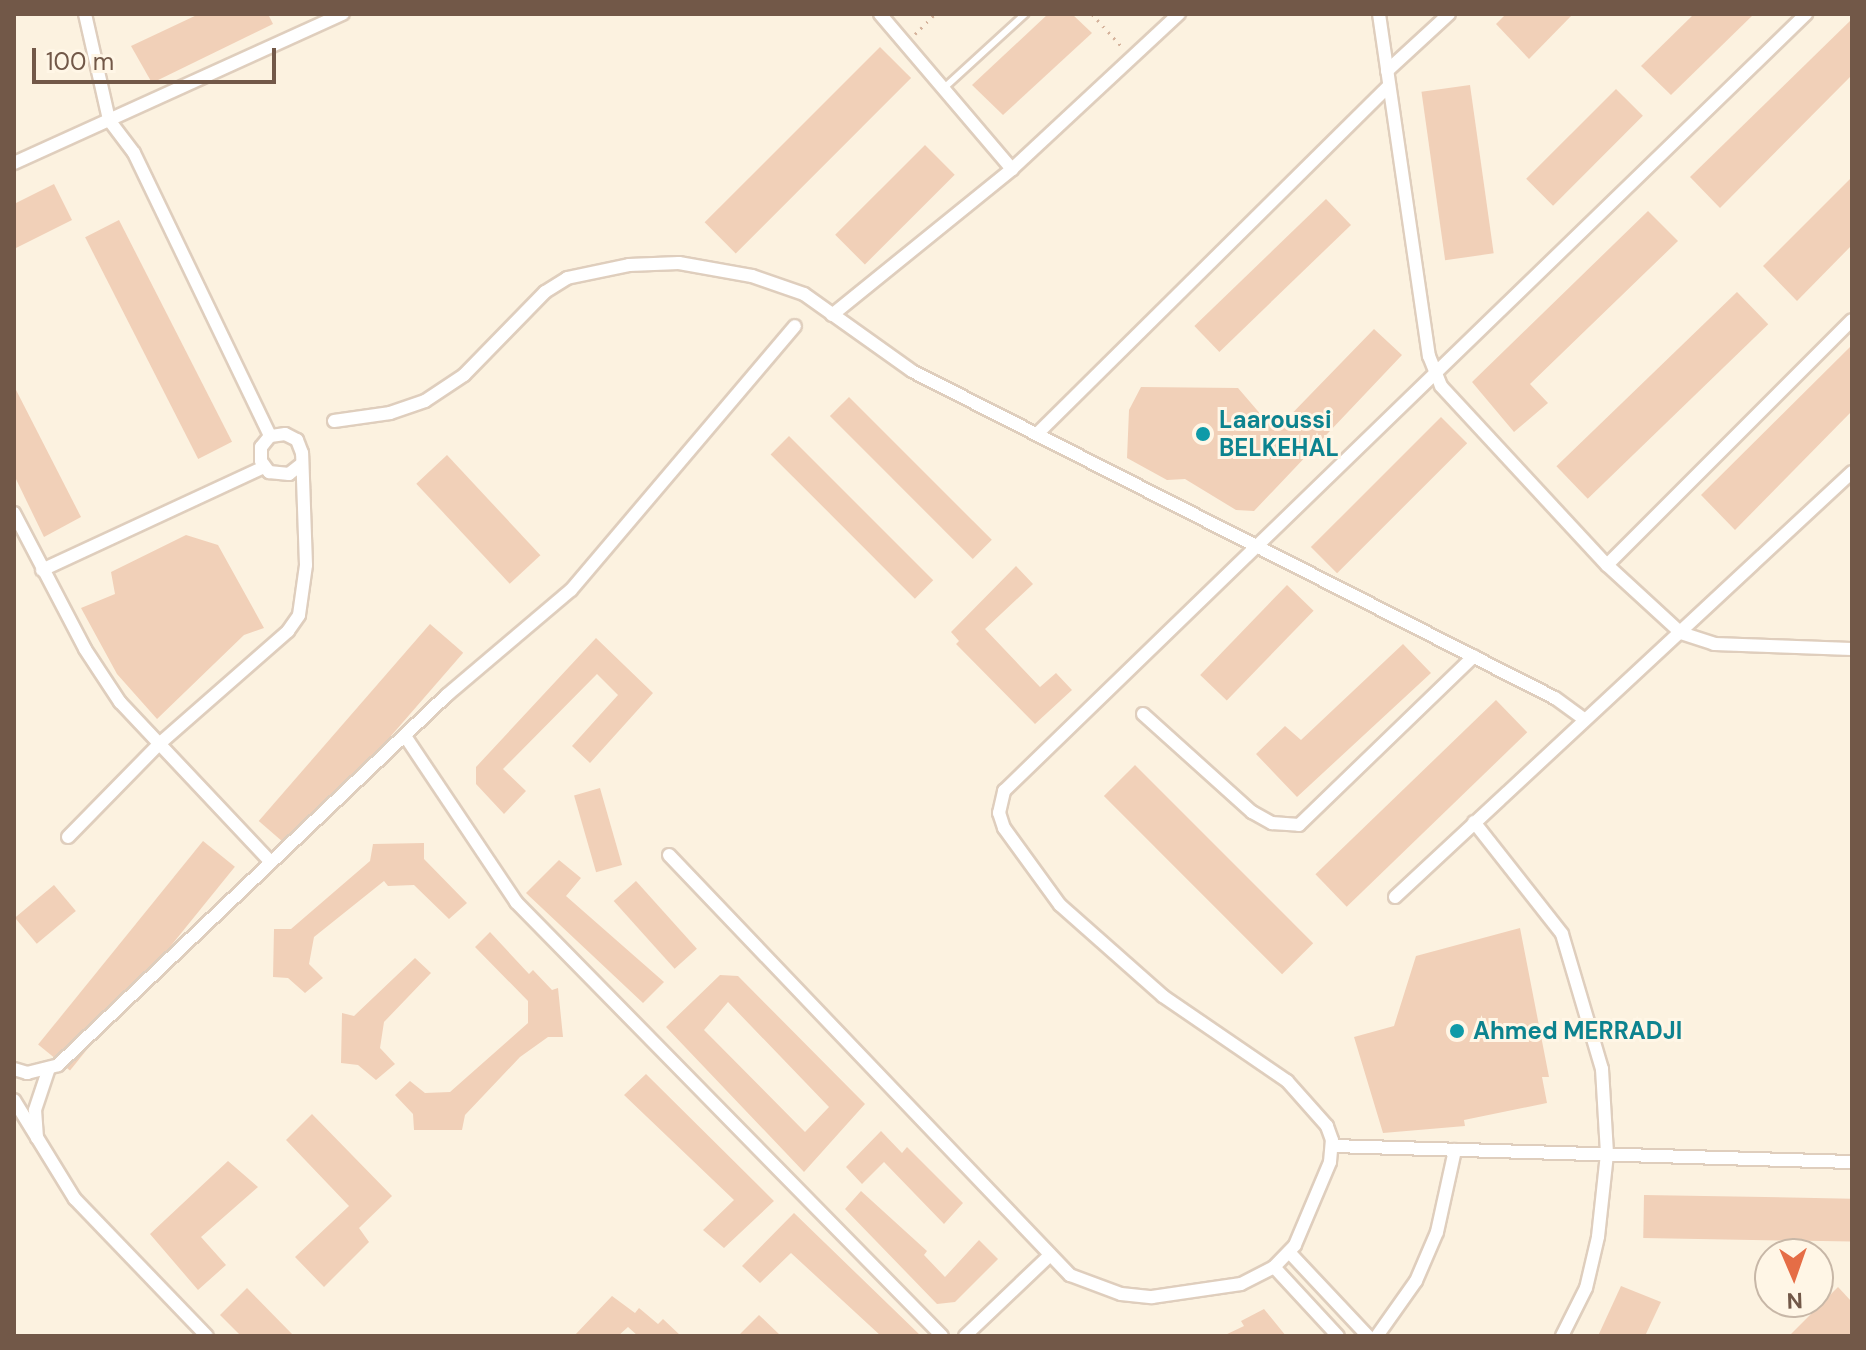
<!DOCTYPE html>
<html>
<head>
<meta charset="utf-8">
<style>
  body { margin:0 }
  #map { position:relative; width:1866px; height:1350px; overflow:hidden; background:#fcf2e0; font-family:"DM Sans",sans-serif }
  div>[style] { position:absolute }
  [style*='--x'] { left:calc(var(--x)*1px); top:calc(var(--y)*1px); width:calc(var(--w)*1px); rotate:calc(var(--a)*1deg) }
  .building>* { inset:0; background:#f1d0b8; transform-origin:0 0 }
  .path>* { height:3px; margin-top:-1.5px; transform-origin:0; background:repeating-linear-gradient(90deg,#d5b39c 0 2px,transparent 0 8px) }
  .roads { filter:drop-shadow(2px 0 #dfcebd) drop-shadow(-2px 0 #dfcebd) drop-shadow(0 2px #dfcebd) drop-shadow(0 -2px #dfcebd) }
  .lane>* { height:6px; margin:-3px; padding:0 3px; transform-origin:3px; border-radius:3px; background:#fff }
  .street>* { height:12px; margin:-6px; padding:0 6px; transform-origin:6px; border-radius:6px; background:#fff }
  .dots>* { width:22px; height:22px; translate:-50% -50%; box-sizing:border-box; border:4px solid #fff6e6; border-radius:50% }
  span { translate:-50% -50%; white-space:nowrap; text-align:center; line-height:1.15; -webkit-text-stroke:6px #fff6e6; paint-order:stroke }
  .culture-label { font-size:24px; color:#0d838f; font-weight:700 }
  .left { translate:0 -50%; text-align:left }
  .frame { position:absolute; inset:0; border:16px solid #725848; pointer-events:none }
  .north { position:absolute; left:1754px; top:1238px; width:80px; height:80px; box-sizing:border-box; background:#fff6e6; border:2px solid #c7b7a7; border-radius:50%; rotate:178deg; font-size:22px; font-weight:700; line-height:32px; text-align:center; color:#725848 }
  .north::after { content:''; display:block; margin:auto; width:28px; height:36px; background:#e56d46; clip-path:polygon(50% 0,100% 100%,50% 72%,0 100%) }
  .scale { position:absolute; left:32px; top:48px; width:244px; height:36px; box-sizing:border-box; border:4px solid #725848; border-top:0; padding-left:10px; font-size:24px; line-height:28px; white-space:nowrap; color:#725848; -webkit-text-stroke:6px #fff6e6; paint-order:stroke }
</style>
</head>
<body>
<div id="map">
  <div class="building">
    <div style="clip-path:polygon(199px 14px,268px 14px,273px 24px,152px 83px,131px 46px)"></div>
    <div style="clip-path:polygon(1048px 14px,1072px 14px,1092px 33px,1003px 115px,972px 85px)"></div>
    <div style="clip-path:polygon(1506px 14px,1573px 14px,1529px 59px,1496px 24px)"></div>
    <div style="clip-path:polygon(1694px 14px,1754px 14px,1671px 95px,1641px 66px)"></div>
    <div style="clip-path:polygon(1852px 19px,1852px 75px,1720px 208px,1690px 177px)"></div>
    <div style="left:880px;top:47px;width:44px;height:248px;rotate:45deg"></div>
    <div style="left:1470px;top:85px;width:170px;height:49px;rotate:82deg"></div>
    <div style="left:1616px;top:89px;width:38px;height:127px;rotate:45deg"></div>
    <div style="left:925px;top:145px;width:42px;height:127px;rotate:45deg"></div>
    <div style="clip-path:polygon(1852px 177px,1852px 245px,1797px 301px,1763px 266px)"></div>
    <div style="clip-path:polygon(54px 184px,72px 220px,14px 249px,14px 204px)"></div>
    <div style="left:1326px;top:199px;width:36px;height:183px;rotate:46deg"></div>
    <div style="clip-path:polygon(1648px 211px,1678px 241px,1530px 384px,1548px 403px,1514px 432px,1472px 382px)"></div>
    <div style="left:119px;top:220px;width:249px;height:38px;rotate:63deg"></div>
    <div style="left:1737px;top:292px;width:45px;height:251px;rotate:46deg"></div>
    <div style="clip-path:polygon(1374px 329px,1402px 355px,1254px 511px,1236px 510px,1185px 479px,1167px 480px,1127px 458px,1129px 410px,1141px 387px,1238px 388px,1275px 431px)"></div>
    <div style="clip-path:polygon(1852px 345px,1852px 411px,1735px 530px,1701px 495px)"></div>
    <div style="clip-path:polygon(14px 386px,81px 517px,44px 537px,14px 475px)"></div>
    <div style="left:849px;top:397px;width:202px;height:27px;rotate:45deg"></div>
    <div style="left:1441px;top:417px;width:37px;height:184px;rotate:45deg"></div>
    <div style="left:789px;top:436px;width:204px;height:26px;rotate:45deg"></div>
    <div style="left:447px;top:455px;width:137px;height:42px;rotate:47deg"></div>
    <div style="clip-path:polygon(186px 535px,218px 545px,264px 628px,244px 635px,157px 719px,117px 674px,81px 608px,115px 594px,111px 572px)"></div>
    <div style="clip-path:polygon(1016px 566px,1033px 584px,985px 629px,1040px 687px,1056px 673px,1072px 690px,1035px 724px,956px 644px,959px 641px,951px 632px)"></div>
    <div style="left:1287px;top:585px;width:37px;height:125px;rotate:44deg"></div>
    <div style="left:430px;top:624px;width:44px;height:261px;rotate:41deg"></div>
    <div style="clip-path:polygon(596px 638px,653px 693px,590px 763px,572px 746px,618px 695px,597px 674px,503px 769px,526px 791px,504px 814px,476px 784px,476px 767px)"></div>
    <div style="clip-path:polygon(1403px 644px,1431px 673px,1297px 797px,1256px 754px,1285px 726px,1301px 740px)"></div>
    <div style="left:1496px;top:700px;width:45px;height:251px;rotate:46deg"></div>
    <div style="left:1135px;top:765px;width:252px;height:44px;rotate:45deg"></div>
    <div style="left:600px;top:788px;width:80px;height:27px;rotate:74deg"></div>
    <div style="left:203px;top:841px;width:41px;height:262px;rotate:39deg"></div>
    <div style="clip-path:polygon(424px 843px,424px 859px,467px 903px,449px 919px,414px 885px,388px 886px,384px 881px,314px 937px,309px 964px,323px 978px,305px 993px,288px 978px,273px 977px,274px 929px,291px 929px,370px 861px,373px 844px)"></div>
    <div style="clip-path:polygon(559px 860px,581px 878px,566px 896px,664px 982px,643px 1003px,526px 893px)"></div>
    <div style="left:636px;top:881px;width:91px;height:30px;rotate:48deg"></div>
    <div style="left:54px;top:885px;width:34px;height:51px;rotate:50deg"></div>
    <div style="clip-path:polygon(1520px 928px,1549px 1077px,1542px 1077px,1547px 1103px,1464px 1120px,1465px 1126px,1383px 1133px,1354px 1037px,1394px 1026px,1416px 956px)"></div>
    <div style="clip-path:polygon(490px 932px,529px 974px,533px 970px,552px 990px,558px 988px,563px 1037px,548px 1037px,520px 1057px,465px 1115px,462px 1130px,414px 1130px,413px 1114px,395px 1095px,410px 1081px,425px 1093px,450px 1092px,528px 1023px,528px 1001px,475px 947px)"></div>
    <div style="clip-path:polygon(415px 958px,431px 973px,384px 1022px,380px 1048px,395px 1064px,376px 1080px,358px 1065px,341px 1063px,342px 1013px,354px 1016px)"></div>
    <div style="clip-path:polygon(evenodd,720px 975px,738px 976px,865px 1104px,804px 1172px,666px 1027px,720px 975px,728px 1002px,829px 1107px,805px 1132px,704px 1030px,728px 1002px)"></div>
    <div style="clip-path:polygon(646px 1074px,774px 1201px,724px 1248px,703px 1230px,734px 1200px,624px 1095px)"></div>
    <div style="clip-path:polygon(312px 1114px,392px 1196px,359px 1228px,369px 1242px,324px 1287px,295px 1257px,349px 1206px,286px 1140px)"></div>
    <div style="clip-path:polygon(881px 1131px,902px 1153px,907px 1147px,963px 1203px,944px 1224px,884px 1162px,862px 1184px,846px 1167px)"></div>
    <div style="clip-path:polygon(228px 1161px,258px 1187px,201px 1237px,226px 1265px,198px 1290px,150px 1234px)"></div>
    <div style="clip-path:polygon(861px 1191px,927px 1251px,924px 1255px,945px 1277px,979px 1240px,998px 1259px,955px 1302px,937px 1304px,845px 1209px)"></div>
    <div style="left:1644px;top:1195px;width:208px;height:43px;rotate:1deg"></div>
    <div style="clip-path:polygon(794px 1213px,921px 1336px,881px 1336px,791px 1253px,760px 1283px,742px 1266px)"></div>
    <div style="clip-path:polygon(1621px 1286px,1661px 1302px,1645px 1336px,1598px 1336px)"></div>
    <div style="clip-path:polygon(1838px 1287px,1852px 1302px,1852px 1336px,1789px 1336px)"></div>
    <div style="clip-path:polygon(247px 1288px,294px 1336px,241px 1336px,220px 1315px)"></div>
    <div style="clip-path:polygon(612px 1296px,635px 1313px,639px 1308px,658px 1324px,663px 1319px,681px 1336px,638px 1336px,628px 1327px,618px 1336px,574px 1336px)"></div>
    <div style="clip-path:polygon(1264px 1309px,1286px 1336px,1223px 1336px,1244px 1326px,1241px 1321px)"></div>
    <div style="clip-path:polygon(759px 1315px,781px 1336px,738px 1336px)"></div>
  </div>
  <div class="path">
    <div style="--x:1092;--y:14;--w:46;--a:47.6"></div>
    <div style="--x:915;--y:34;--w:28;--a:-45"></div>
  </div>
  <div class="roads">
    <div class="lane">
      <div style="--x:944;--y:88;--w:110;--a:-42.4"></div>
    </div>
    <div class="street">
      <div style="--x:85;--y:14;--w:109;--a:77.2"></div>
      <div style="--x:109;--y:120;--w:41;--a:52.9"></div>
      <div style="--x:134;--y:153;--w:314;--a:64.3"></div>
      <div style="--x:880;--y:14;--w:204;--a:49.6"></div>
      <div style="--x:1379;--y:14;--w:346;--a:81.7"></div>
      <div style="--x:1429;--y:356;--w:32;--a:68"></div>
      <div style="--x:1441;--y:386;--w:244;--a:47.2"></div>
      <div style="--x:1607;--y:565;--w:100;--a:42.6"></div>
      <div style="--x:1681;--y:633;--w:35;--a:18"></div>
      <div style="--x:1714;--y:644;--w:138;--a:2.1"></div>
      <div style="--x:1387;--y:71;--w:84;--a:-42.6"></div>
      <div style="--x:14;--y:163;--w:361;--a:-24.4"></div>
      <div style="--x:832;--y:315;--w:232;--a:-39"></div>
      <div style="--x:1012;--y:169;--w:228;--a:-42.9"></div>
      <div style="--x:334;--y:421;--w:57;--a:-8.1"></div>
      <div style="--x:390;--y:413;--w:37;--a:-19"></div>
      <div style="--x:425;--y:401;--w:47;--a:-33.7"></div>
      <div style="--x:464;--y:375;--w:116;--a:-45.7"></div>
      <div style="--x:545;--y:292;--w:26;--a:-32"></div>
      <div style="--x:567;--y:278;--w:63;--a:-11.8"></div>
      <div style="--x:629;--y:265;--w:50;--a:-2.3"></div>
      <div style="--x:679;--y:263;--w:74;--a:10.1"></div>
      <div style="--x:752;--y:276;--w:55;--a:19.1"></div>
      <div style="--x:804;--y:294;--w:133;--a:35.5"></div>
      <div style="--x:912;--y:371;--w:721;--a:26.96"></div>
      <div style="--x:1555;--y:698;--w:34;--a:36"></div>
      <div style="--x:1039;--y:432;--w:492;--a:-44.7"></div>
      <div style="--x:14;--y:513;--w:153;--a:62.4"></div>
      <div style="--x:85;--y:649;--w:64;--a:56.6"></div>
      <div style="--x:120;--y:702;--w:220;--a:46.7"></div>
      <div style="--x:1607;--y:565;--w:346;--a:-45"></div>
      <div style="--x:42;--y:570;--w:245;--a:-24.9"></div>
      <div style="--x:1143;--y:714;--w:147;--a:42"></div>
      <div style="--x:1252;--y:812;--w:23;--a:29"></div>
      <div style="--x:1272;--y:823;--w:27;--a:4"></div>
      <div style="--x:1299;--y:825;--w:243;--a:-44"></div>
      <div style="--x:405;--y:736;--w:200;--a:56.2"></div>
      <div style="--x:516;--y:902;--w:608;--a:45.53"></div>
      <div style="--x:1474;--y:822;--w:142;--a:51.8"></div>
      <div style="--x:1562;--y:934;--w:141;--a:73.5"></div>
      <div style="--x:1602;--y:1069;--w:85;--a:86.6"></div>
      <div style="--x:1607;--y:1154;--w:83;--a:96.2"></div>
      <div style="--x:1598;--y:1237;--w:52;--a:103.2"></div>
      <div style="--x:1586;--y:1288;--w:54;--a:116.6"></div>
      <div style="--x:68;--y:837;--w:129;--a:-45.6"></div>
      <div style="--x:158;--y:745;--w:173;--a:-41.2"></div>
      <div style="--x:288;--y:631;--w:19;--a:-55"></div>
      <div style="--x:299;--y:615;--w:50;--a:-82"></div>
      <div style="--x:306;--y:565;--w:112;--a:-92"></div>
      <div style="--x:302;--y:453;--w:14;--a:-111"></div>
      <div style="--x:297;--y:440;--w:13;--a:-153"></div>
      <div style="--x:285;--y:434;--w:15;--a:172"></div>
      <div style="--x:270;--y:436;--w:14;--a:129"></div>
      <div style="--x:261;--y:447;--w:14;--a:90"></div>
      <div style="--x:261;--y:461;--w:14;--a:54"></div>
      <div style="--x:269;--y:472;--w:20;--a:6"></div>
      <div style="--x:289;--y:474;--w:13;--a:-39"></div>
      <div style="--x:669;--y:855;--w:581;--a:46.33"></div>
      <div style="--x:1070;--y:1275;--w:54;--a:20.4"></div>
      <div style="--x:1121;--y:1294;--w:31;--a:6"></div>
      <div style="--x:1152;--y:1297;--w:90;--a:-8.3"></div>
      <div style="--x:1241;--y:1284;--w:37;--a:-27"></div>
      <div style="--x:1274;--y:1267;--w:30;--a:-46"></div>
      <div style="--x:1295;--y:1245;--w:90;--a:-67.1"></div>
      <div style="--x:1330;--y:1162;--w:22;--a:-85"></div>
      <div style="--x:1332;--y:1140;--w:15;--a:-110"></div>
      <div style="--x:1327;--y:1126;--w:60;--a:-131.6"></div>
      <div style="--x:1287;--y:1081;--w:150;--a:-145.6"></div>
      <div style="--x:1163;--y:996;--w:137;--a:-138.5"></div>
      <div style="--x:1060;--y:905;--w:95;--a:-126"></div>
      <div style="--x:1004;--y:828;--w:16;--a:-108"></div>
      <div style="--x:999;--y:813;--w:23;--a:-77"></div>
      <div style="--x:1004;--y:791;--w:1117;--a:-44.09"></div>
      <div style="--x:1395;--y:897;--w:624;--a:-42.92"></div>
      <div style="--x:14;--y:1069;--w:14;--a:17"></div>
      <div style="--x:27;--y:1073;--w:32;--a:-14"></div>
      <div style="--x:58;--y:1065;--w:537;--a:-43.57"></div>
      <div style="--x:447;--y:695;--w:162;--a:-40.3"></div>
      <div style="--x:571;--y:590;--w:346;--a:-49.7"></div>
      <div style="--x:14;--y:1100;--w:116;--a:58.4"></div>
      <div style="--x:75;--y:1199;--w:190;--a:46.1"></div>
      <div style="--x:37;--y:1138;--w:28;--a:-94"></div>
      <div style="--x:35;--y:1110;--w:44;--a:-71.6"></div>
      <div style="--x:1333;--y:1146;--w:519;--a:1.77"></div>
      <div style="--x:1289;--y:1252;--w:115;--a:46.8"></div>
      <div style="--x:1274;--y:1267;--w:94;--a:47.2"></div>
      <div style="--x:965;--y:1336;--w:117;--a:-43.6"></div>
      <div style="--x:1377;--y:1336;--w:67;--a:-54.7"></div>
      <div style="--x:1416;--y:1281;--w:53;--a:-66.8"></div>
      <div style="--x:1437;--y:1232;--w:84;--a:-77.6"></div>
    </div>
  </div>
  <div class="dots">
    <div style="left:1203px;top:434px;background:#0f9aa8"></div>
    <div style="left:1457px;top:1031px;background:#0f9aa8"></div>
  </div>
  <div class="culture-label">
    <span class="left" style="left:1219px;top:434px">Laaroussi<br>BELKEHAL</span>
    <span class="left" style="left:1473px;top:1031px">Ahmed MERRADJI</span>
  </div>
  <div class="frame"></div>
  <div class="north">N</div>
  <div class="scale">100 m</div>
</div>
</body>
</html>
